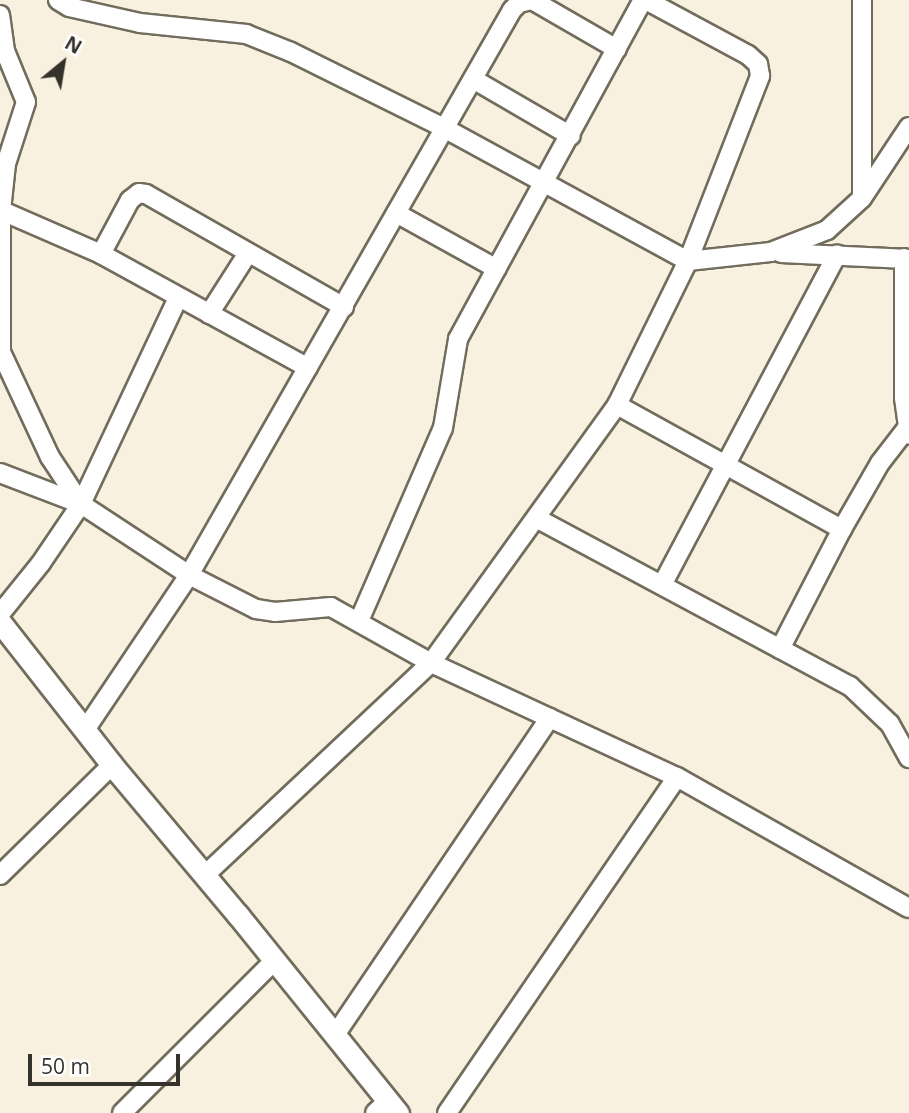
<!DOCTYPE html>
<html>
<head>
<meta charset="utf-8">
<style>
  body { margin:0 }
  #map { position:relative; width:909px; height:1113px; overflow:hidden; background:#f8f1df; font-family:"Open Sans",sans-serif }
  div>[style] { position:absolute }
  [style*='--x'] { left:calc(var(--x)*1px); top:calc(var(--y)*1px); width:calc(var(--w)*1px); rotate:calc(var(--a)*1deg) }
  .roads { filter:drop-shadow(2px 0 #726c5c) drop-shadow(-2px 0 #726c5c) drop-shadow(0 2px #726c5c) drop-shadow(0 -2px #726c5c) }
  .minor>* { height:18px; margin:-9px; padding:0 9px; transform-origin:9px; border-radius:9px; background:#fff }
  .tertiary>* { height:21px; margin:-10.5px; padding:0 10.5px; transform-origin:10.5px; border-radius:10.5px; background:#fff }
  span { translate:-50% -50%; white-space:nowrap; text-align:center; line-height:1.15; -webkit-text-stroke:5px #fff; paint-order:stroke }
  .north { position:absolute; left:28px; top:28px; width:70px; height:70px; -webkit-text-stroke:5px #fff; paint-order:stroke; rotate:30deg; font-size:19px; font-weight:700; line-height:28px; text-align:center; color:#34322b }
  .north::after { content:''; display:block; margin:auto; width:24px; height:32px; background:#34322b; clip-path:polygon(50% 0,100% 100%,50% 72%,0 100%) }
  .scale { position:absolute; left:28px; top:1054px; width:152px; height:32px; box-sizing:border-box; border:4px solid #34322b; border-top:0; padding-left:9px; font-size:21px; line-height:24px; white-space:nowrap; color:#34322b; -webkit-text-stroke:5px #fff; paint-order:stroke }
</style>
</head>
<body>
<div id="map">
  <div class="roads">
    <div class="minor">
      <div style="--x:58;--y:0;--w:13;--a:32"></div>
      <div style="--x:69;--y:7;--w:73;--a:12.7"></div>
      <div style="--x:140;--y:23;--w:107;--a:5.9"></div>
      <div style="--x:246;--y:34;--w:48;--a:21.8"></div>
      <div style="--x:291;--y:52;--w:171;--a:26.4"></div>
      <div style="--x:444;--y:128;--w:278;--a:28.6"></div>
      <div style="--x:688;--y:261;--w:83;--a:-6.2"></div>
      <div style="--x:771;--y:252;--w:60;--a:-21.4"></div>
      <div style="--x:827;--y:230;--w:47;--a:-42.4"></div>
      <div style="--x:862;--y:198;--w:85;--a:-56.5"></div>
      <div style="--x:862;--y:0;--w:198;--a:90"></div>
      <div style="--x:0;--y:15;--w:36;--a:82"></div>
      <div style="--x:5;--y:51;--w:55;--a:67.6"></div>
      <div style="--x:26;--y:102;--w:65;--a:107.9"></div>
      <div style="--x:6;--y:164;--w:47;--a:96.1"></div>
      <div style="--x:1;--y:211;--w:141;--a:90"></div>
      <div style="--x:1;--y:352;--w:116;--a:65"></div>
      <div style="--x:50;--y:457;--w:56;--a:56.6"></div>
      <div style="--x:473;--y:79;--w:113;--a:30.2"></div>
      <div style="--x:0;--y:210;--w:110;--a:23.5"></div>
      <div style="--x:101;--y:254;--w:236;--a:28.8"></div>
      <div style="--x:396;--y:213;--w:115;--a:29"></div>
      <div style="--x:781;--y:253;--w:128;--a:2.7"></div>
      <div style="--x:101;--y:254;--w:61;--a:-61.8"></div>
      <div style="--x:130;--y:200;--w:11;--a:-38"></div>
      <div style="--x:139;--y:193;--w:7;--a:8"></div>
      <div style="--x:146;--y:194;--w:228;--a:29.7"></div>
      <div style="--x:904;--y:258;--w:140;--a:90"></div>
      <div style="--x:904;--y:398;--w:37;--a:82"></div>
      <div style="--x:209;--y:314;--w:72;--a:-57.4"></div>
      <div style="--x:617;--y:405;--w:257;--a:28.9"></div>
      <div style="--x:0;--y:473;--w:87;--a:20.9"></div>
      <div style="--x:81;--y:504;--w:129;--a:33.3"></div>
      <div style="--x:189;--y:575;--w:75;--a:26.9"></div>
      <div style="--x:256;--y:609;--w:19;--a:9"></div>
      <div style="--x:275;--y:612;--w:56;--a:-5.1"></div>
      <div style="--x:331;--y:607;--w:115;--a:29.2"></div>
      <div style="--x:431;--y:663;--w:271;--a:24.9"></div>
      <div style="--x:677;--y:777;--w:266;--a:29.5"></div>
      <div style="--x:538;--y:519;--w:354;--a:28.2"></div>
      <div style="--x:850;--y:686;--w:55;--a:43.5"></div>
      <div style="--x:890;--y:724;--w:39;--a:61"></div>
      <div style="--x:662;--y:585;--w:374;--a:-62.1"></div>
      <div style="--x:0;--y:614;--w:65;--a:-51.2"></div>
      <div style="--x:41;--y:563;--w:71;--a:-55.9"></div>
      <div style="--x:81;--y:504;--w:228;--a:-64.8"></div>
      <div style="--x:359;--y:621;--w:210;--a:-66.5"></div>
      <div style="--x:443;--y:428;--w:90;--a:-80.4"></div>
      <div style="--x:458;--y:339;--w:386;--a:-61.4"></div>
      <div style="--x:780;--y:649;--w:135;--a:-62.7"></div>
      <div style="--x:842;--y:529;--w:76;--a:-60.1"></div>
      <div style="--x:880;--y:463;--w:44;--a:-52.4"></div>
      <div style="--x:85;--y:730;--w:187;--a:-56.1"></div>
      <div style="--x:189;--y:575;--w:651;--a:-60.24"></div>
      <div style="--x:512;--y:10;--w:10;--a:-45"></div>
      <div style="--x:519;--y:3;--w:13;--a:-13"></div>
      <div style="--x:532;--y:0;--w:98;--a:30"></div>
      <div style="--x:0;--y:875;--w:157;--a:-44.5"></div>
      <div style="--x:205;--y:875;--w:310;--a:-43.2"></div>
      <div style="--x:431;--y:663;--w:318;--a:-54.2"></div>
      <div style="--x:617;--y:405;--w:161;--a:-63.8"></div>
      <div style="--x:688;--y:261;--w:199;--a:-68.7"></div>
      <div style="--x:760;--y:76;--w:12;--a:-99"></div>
      <div style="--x:758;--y:64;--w:13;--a:-138"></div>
      <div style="--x:748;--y:55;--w:116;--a:-151.7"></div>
      <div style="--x:335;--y:1035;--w:383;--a:-55.9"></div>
      <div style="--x:122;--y:1113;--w:216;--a:-45"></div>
      <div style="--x:375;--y:1113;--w:18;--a:-43"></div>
      <div style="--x:447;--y:1113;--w:407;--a:-55.6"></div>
    </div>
    <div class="tertiary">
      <div style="--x:0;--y:622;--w:182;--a:51.9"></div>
      <div style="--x:112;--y:765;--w:196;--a:50"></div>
      <div style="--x:238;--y:915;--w:255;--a:51.1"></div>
    </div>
  </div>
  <div class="north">N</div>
  <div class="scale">50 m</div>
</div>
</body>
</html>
